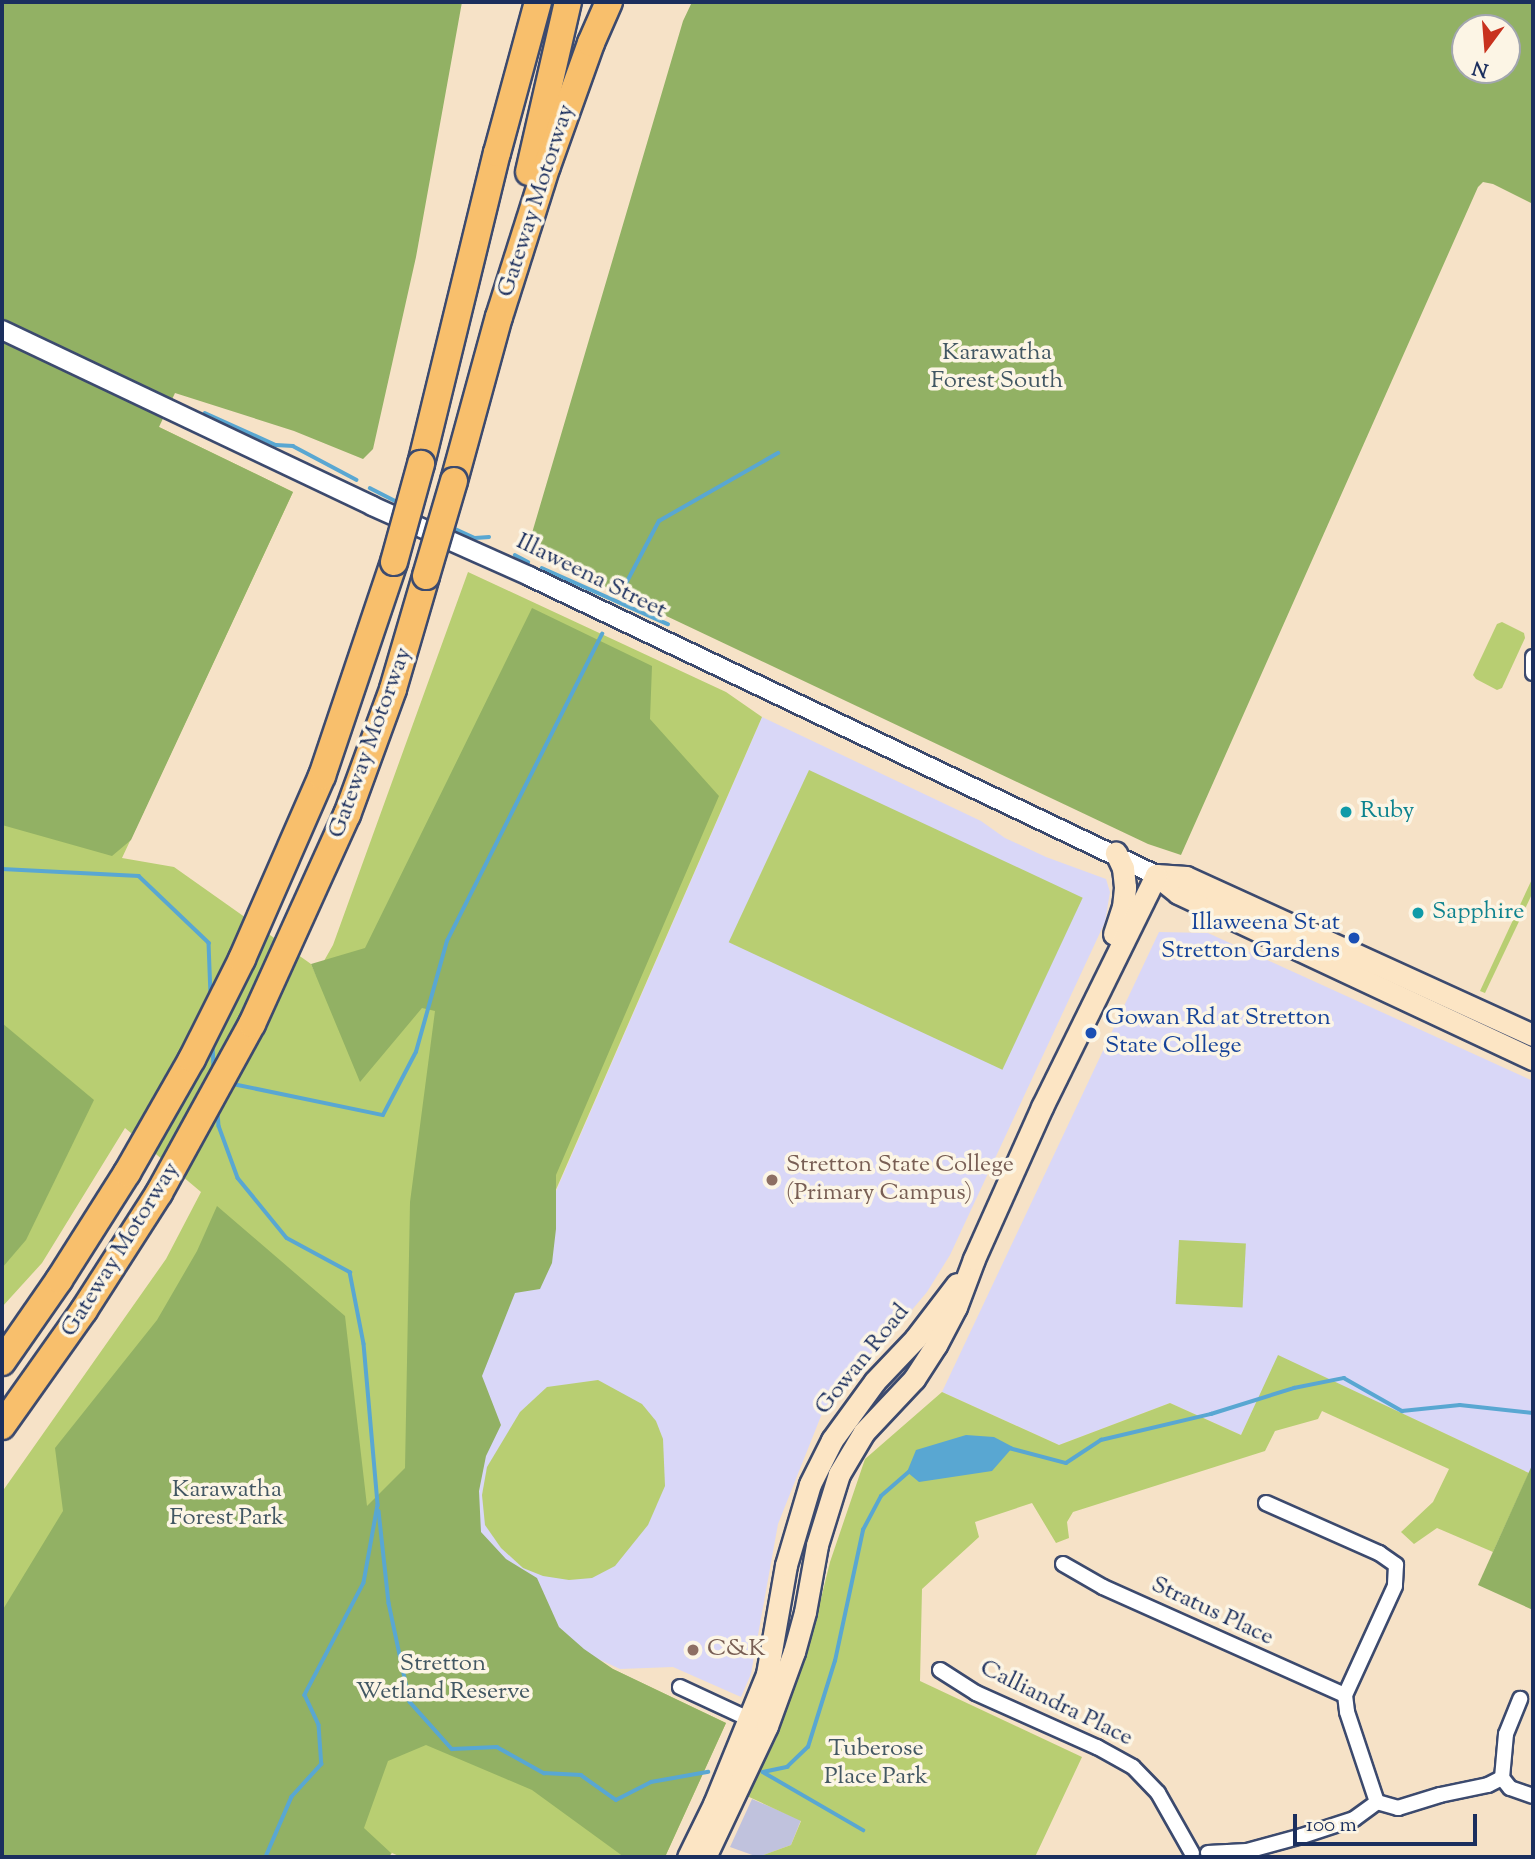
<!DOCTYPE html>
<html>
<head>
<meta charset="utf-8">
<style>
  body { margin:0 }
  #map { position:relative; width:1535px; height:1859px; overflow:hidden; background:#f6e2c7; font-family:"Sorts Mill Goudy",serif }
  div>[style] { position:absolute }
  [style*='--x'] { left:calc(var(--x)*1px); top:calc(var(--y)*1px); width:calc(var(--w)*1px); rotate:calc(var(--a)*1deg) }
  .built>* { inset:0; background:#d9d7f7 }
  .industrial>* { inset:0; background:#c0c2dd }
  .green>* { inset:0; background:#b8ce72; transform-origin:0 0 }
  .forest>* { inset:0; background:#92b164 }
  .water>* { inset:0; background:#59a7d2 }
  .stream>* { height:3.5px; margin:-1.75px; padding:0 1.75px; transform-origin:1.75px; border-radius:1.75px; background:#59a7d2 }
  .roads { filter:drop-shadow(2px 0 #3c4a6e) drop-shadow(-2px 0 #3c4a6e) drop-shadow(0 2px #3c4a6e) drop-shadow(0 -2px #3c4a6e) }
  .minor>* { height:14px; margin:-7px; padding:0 7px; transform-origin:7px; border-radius:7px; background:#fff }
  .tertiary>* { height:18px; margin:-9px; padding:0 9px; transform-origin:9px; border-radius:9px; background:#fff }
  .secondary>* { height:21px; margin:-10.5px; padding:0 10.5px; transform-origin:10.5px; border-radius:10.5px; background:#fce5c4 }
  .motorway>* { height:26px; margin:-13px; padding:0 13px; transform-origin:13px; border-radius:13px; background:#f8bf6c }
  .bridges { filter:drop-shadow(2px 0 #3c4a6e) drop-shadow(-2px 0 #3c4a6e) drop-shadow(0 2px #3c4a6e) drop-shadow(0 -2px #3c4a6e) }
  .motorway-bridge>* { height:26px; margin:-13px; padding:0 13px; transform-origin:13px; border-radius:13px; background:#f8bf6c }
  .dots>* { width:19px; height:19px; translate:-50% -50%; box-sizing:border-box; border:4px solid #fcf5e5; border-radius:50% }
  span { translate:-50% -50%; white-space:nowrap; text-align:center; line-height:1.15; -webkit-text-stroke:7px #fcf5e5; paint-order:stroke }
  .street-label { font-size:24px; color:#1b2f5e }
  .park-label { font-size:24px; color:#425763 }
  .culture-label { font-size:24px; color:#0d838f }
  .left { translate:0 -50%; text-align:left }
  .transit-label { font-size:24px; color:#164399 }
  .right { translate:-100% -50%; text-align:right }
  .education-label { font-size:24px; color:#785e54 }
  .frame { position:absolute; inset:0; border:4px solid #1b2f5e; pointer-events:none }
  .north { position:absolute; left:1451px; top:14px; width:70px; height:70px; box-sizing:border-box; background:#fcf5e5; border:2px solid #a2a6af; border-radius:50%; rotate:196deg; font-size:19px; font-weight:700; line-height:28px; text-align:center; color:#1b2f5e }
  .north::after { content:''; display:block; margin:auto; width:24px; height:32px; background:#c8321e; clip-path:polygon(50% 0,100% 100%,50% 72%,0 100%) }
  .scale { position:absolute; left:1293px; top:1814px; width:184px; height:32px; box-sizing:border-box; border:4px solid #1b2f5e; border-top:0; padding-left:9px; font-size:21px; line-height:24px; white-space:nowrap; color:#1b2f5e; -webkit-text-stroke:5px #fcf5e5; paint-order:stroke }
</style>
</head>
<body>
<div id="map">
  <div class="built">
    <div style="clip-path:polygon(762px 717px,981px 821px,1005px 838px,1046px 857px,1106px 879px,1110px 892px,1105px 922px,950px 1255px,927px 1292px,890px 1336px,836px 1388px,821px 1416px,778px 1524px,751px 1674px,741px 1697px,673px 1667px,620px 1669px,416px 1575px,420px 1504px)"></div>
    <div style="clip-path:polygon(1159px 932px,1208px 933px,1533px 1081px,1533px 1463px,1529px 1473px,1279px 1356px,1241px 1435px,1170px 1403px,1059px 1445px,942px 1392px)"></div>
  </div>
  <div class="industrial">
    <div style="clip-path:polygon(752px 1799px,801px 1820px,791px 1845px,758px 1857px,730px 1847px)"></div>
  </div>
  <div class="green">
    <div style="clip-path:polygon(2px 351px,293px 492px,122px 858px,174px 867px,311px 964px,316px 975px,333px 945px,468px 572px,726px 692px,762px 717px,419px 1504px,416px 1575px,726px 1723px,665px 1857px,401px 1857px,392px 1853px,389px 1857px,2px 1857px,2px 1492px,166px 1259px,201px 1192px,125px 1128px,42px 1263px,2px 1307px)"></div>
    <div style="clip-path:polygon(1502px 622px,1524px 633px,1525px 638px,1502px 688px,1497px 690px,1476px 679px,1473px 675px,1497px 624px)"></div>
    <div style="left:809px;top:770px;width:302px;height:190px;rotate:25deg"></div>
    <div style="clip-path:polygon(1533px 877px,1533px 892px,1485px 993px,1480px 991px)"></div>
    <div style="left:1179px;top:1240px;width:67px;height:64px;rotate:3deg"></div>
    <div style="clip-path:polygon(1278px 1355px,1529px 1473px,1493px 1552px,1437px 1528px,1414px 1544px,1401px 1532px,1433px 1502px,1449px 1469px,1322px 1411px,1318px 1419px,1275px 1431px,1265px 1451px,1073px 1512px,1067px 1522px,1069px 1538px,1056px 1543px,1032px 1503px,975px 1522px,979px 1537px,922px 1589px,920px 1681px,1082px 1757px,1035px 1857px,758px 1857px,791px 1845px,801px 1821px,747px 1796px,776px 1739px,809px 1647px,830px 1562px,865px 1459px,942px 1392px,1059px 1445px,1170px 1403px,1241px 1435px)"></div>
    <div style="clip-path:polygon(598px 1380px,642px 1404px,656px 1421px,663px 1439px,665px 1486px,648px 1525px,615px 1566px,592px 1578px,569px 1580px,543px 1576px,523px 1568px,501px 1548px,485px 1525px,482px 1495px,487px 1467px,520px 1412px,547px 1387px)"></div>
  </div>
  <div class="forest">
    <div style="clip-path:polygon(2px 2px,462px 2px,416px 257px,373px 449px,363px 459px,294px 431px,175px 393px,159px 427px,293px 492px,131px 840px,112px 856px,2px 825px)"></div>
    <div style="clip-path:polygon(evenodd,692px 2px,1533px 2px,1533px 204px,1493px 184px,1483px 182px,1478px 187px,1181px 855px,1148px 844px,527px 550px,683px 21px,692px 2px,1465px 28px,1507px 28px,1507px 70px,1465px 70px,1465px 28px)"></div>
    <div style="clip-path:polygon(532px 608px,652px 666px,650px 719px,719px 796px,556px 1175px,556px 1229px,552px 1263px,540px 1289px,515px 1293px,482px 1376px,501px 1425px,486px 1456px,479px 1491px,481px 1532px,506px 1559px,537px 1578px,559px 1627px,584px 1649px,613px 1669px,726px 1723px,665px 1857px,624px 1857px,532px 1790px,426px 1745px,388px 1761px,364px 1828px,391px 1853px,389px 1857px,2px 1857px,2px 1611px,63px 1511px,55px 1448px,157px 1320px,197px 1251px,217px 1206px,345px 1316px,367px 1506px,405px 1468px,410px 1202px,435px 1011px,422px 1008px,360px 1082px,311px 964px,365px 948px)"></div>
    <div style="clip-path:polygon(2px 1023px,94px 1100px,26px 1240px,2px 1268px)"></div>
    <div style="clip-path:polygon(1533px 1463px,1533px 1610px,1478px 1585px)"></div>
  </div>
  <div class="water">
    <div style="clip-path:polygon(966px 1435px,994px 1437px,1013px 1447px,992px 1471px,919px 1482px,907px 1472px,916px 1450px)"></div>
  </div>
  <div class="stream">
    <div style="--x:205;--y:413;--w:78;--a:24.3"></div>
    <div style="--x:276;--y:445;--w:17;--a:3"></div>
    <div style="--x:293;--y:446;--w:72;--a:28"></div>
    <div style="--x:370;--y:488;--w:33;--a:27"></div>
    <div style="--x:451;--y:527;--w:26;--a:25"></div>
    <div style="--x:475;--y:538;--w:14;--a:-4"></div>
    <div style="--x:515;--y:555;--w:15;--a:28"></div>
    <div style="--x:542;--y:568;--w:138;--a:24"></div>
    <div style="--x:621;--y:593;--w:81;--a:-62.2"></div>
    <div style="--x:659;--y:521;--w:137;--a:-29.7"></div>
    <div style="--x:2;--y:869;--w:137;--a:2.9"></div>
    <div style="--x:139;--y:876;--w:97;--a:43.7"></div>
    <div style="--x:209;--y:943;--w:53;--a:87.8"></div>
    <div style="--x:213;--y:1042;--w:27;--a:88"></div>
    <div style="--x:233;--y:1084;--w:153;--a:11.7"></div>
    <div style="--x:383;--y:1115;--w:71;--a:-62.4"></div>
    <div style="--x:416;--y:1052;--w:115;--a:-74.4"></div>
    <div style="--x:447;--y:941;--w:344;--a:-63.2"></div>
    <div style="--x:218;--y:1112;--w:14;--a:86"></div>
    <div style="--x:219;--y:1126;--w:55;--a:69.9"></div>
    <div style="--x:238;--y:1178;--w:77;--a:50.8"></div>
    <div style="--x:287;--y:1238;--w:72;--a:28.4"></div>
    <div style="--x:350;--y:1272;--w:73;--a:79"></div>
    <div style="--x:364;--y:1344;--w:162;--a:85"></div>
    <div style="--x:378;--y:1505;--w:79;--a:100.2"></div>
    <div style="--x:364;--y:1583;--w:127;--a:117.8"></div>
    <div style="--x:305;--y:1695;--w:33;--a:65"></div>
    <div style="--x:319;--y:1725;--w:39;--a:86"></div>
    <div style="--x:322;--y:1764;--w:45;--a:132.3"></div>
    <div style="--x:292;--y:1797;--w:65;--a:113.4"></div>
    <div style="--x:1009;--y:1448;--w:59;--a:14.7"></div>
    <div style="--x:1066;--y:1463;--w:42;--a:-33.3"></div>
    <div style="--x:1101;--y:1440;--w:113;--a:-13.3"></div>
    <div style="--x:1211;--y:1414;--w:87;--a:-17.4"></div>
    <div style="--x:1294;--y:1388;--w:51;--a:-11.3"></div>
    <div style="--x:1344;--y:1378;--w:67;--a:29.6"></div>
    <div style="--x:1402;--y:1411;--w:58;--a:-5.9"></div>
    <div style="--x:1460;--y:1405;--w:73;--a:6.3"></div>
    <div style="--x:379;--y:1511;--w:93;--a:83.8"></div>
    <div style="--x:389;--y:1603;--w:101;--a:78"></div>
    <div style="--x:410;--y:1702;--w:63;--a:48.2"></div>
    <div style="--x:452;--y:1749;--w:45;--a:-2.5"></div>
    <div style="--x:497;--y:1747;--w:54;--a:29"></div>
    <div style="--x:544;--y:1773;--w:37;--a:3"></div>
    <div style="--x:581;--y:1775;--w:43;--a:35.5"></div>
    <div style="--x:616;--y:1800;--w:39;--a:-27"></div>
    <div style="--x:651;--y:1782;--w:58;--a:-10"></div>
    <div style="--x:763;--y:1772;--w:25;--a:-12"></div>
    <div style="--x:787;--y:1767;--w:29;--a:-44"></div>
    <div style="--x:808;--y:1747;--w:90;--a:-72.6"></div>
    <div style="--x:835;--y:1661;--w:134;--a:-77.9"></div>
    <div style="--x:863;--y:1530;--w:38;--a:-62"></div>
    <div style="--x:881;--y:1496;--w:38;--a:-41"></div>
    <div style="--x:763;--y:1772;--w:116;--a:30.1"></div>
  </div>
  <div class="roads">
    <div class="minor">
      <div style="--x:1533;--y:657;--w:16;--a:90"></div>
      <div style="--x:1266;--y:1503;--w:124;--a:23.9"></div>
      <div style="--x:1379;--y:1553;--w:21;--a:35"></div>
      <div style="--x:1396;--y:1565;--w:21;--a:93"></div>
      <div style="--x:1395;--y:1586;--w:120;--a:114.6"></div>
      <div style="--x:1345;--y:1695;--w:17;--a:83"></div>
      <div style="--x:1347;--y:1712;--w:95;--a:71.6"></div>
      <div style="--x:1063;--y:1564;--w:46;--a:29.9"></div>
      <div style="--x:1103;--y:1587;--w:265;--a:24.1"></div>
      <div style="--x:940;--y:1670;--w:43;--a:32.6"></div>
      <div style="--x:976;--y:1693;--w:133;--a:24.1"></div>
      <div style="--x:1097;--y:1747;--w:41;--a:29.1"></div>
      <div style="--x:1133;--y:1767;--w:36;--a:46"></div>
      <div style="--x:1158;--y:1793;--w:69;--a:60.5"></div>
      <div style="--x:680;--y:1687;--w:76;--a:24.9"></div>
      <div style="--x:1502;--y:1778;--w:44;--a:-84.8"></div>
      <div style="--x:1506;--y:1734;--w:38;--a:-68"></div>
      <div style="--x:1208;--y:1853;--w:39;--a:-3"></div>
      <div style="--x:1247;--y:1851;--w:57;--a:-15.3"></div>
      <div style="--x:1302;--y:1836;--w:55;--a:-18.1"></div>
      <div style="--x:1354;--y:1819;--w:29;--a:-36"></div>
      <div style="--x:1377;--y:1802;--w:22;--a:16"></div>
      <div style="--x:1398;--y:1808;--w:44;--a:-17.2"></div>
      <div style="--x:1440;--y:1795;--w:49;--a:-11.8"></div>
      <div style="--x:1488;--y:1785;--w:16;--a:-27"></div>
      <div style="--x:1502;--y:1778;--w:13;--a:51"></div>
      <div style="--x:1510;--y:1788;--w:24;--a:19"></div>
    </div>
    <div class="tertiary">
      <div style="--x:2;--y:330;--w:410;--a:25.4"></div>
      <div style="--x:372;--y:506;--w:172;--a:24"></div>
      <div style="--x:529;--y:576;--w:695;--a:25.5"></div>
    </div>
    <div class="secondary">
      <div style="--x:1156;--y:875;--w:28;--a:39"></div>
      <div style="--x:1178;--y:893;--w:392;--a:25.1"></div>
      <div style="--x:1156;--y:875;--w:30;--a:4"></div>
      <div style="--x:1186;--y:877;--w:381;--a:24.5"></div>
      <div style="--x:1114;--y:934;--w:28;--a:-72"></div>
      <div style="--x:1123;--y:907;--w:20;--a:-84"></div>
      <div style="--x:1125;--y:887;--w:19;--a:-96"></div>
      <div style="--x:1123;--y:868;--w:17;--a:-115"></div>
      <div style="--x:688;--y:1857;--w:59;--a:-63.9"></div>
      <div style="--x:714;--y:1804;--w:140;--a:-67.8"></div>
      <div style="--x:767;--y:1674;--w:111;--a:-80.1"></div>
      <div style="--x:786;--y:1565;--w:84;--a:-73.5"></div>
      <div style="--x:810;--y:1484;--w:49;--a:-63.4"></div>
      <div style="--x:832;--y:1440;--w:73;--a:-53.9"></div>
      <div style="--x:875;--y:1381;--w:58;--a:-46.4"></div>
      <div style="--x:915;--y:1339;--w:69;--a:-52.6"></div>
      <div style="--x:705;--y:1857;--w:145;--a:-64.7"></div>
      <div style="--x:767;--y:1726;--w:79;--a:-70"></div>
      <div style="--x:794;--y:1652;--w:41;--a:-74.6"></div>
      <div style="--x:805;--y:1612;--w:68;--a:-79.8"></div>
      <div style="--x:817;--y:1545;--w:74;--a:-72.8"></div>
      <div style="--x:839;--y:1474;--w:49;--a:-59.2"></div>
      <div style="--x:864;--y:1432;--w:73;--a:-46.7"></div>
      <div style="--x:914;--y:1379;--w:40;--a:-57.1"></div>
      <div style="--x:936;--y:1345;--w:43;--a:-62.2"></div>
      <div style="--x:956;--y:1307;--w:51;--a:-69.4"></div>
      <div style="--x:974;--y:1259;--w:167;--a:-65.9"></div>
      <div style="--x:1042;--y:1107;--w:258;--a:-63.8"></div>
    </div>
    <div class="motorway">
      <div style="--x:529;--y:172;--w:174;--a:-77.1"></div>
      <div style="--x:421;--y:464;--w:320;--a:-76.3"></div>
      <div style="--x:497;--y:153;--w:156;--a:-74.8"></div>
      <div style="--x:454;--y:481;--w:170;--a:-74.7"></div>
      <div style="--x:499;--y:317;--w:158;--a:-72.4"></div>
      <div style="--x:547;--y:166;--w:131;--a:-70.3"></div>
      <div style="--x:591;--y:43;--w:45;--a:-66.3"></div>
      <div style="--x:2;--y:1362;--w:100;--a:-55.2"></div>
      <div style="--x:59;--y:1280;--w:127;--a:-57.6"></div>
      <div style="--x:127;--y:1173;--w:131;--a:-60.3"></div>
      <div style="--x:192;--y:1059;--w:112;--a:-63.4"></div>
      <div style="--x:242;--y:959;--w:200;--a:-66.4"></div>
      <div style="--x:322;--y:776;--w:226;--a:-71.4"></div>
      <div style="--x:2;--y:1426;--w:142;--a:-54.7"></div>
      <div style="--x:84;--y:1310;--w:139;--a:-57.3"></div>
      <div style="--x:159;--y:1193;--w:193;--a:-61.2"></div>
      <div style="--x:252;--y:1024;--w:230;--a:-65.6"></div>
      <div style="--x:347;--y:815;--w:134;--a:-69.9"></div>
      <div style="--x:393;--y:689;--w:118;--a:-73.7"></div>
    </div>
  </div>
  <div class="bridges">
    <div class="motorway-bridge">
      <div style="--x:394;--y:562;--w:102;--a:-74.6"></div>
      <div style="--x:426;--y:576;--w:99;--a:-73.6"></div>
    </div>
  </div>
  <div class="dots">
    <div style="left:1346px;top:812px;background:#0f9aa8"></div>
    <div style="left:1418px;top:913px;background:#0f9aa8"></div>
    <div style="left:1354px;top:938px;background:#1a4fb4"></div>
    <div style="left:1091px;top:1033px;background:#1a4fb4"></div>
    <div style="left:772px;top:1180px;background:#8d6e63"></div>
    <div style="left:693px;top:1650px;background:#8d6e63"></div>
  </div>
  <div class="street-label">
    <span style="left:537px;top:201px;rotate:-72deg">Gateway Motorway</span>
    <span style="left:591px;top:577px;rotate:26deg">Illaweena Street</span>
    <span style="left:371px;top:743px;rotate:-70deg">Gateway Motorway</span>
    <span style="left:121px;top:1250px;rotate:-58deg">Gateway Motorway</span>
    <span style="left:863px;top:1360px;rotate:-51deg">Gowan Road</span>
    <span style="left:1212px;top:1612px;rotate:25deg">Stratus Place</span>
    <span style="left:1056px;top:1704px;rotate:26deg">Calliandra Place</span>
  </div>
  <div class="park-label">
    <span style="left:997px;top:368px">Karawatha<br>Forest South</span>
    <span style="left:227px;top:1505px">Karawatha<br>Forest Park</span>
    <span style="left:443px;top:1679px">Stretton<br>Wetland Reserve</span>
    <span style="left:876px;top:1764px">Tuberose<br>Place Park</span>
  </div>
  <div class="culture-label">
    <span class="left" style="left:1360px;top:812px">Ruby</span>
    <span class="left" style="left:1432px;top:913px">Sapphire</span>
  </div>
  <div class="transit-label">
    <span class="right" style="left:1340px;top:938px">Illaweena St at<br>Stretton Gardens</span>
    <span class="left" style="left:1105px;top:1033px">Gowan Rd at Stretton<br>State College</span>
  </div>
  <div class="education-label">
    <span class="left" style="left:786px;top:1180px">Stretton State College<br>(Primary Campus)</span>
    <span class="left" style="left:707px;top:1650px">C&amp;K</span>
  </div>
  <div class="frame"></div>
  <div class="north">N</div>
  <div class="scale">100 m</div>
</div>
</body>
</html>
